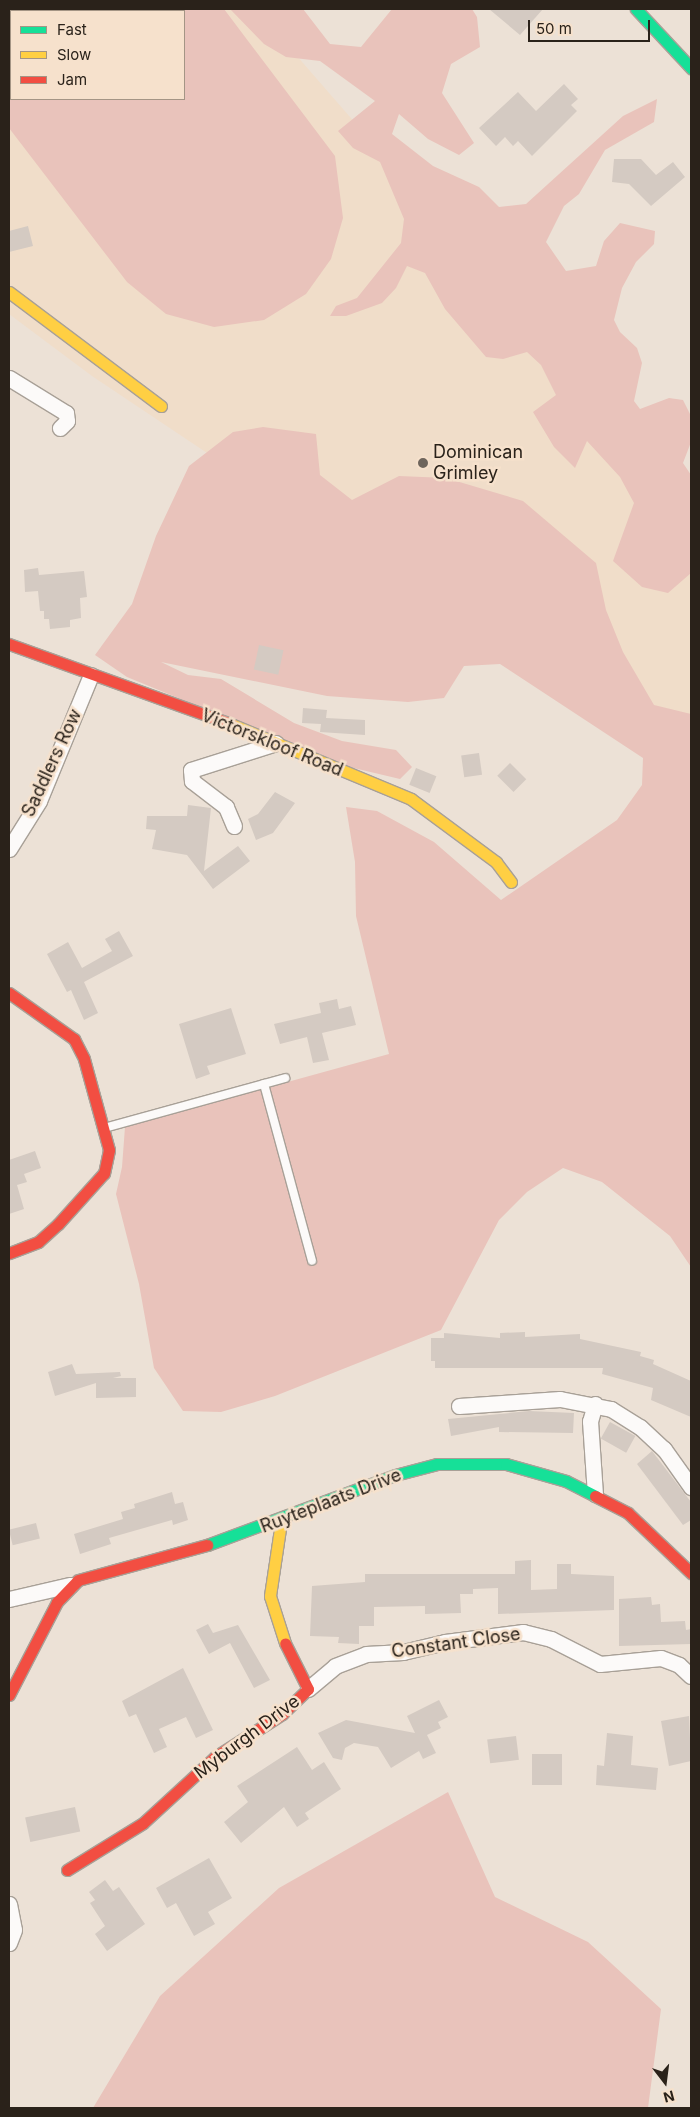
<!DOCTYPE html>
<html>
<head>
<meta charset="utf-8">
<style>
  body { margin:0 }
  #map { position:relative; width:700px; height:2117px; overflow:hidden; background:#ece1d6; font-family:Inter,sans-serif }
  div>[style] { position:absolute }
  [style*='--x'] { left:calc(var(--x)*1px); top:calc(var(--y)*1px); width:calc(var(--w)*1px); rotate:calc(var(--a)*1deg) }
  .built>* { inset:0; background:#f0ddc9 }
  .green>* { inset:0; background:#e9c3bb }
  .building>* { inset:0; background:#d4cac2; transform-origin:0 0 }
  .roads { filter:drop-shadow(1px 0 #a8a097) drop-shadow(-1px 0 #a8a097) drop-shadow(0 1px #a8a097) drop-shadow(0 -1px #a8a097) }
  .lane>* { height:8px; margin:-4px; padding:0 4px; transform-origin:4px; border-radius:4px; background:#fcfaf9 }
  .street>* { height:15px; margin:-7.5px; padding:0 7.5px; transform-origin:7.5px; border-radius:7.5px; background:#fcfaf9 }
  .fast>* { height:11px; margin:-5.5px; padding:0 5.5px; transform-origin:5.5px; border-radius:5.5px; background:#16e098 }
  .slow>* { height:11px; margin:-5.5px; padding:0 5.5px; transform-origin:5.5px; border-radius:5.5px; background:#ffcf43 }
  .jam>* { height:11px; margin:-5.5px; padding:0 5.5px; transform-origin:5.5px; border-radius:5.5px; background:#f24e42 }
  .dots>* { width:14px; height:14px; translate:-50% -50%; box-sizing:border-box; border:2px solid #f6e1cc; border-radius:50% }
  span { translate:-50% -50%; white-space:nowrap; text-align:center; line-height:1.15; -webkit-text-stroke:5px #f6e1cc; paint-order:stroke }
  .poi-label { font-size:18px; color:#2a221a }
  .left { translate:0 -50%; text-align:left }
  .street-label { font-size:18px; color:#2a221a }
  .frame { position:absolute; inset:0; border:10px solid #2a221a; pointer-events:none }
  .legend { position:absolute; left:10px; top:10px; width:175px; height:90px; box-sizing:border-box; background:#f6e1cc; border:1px solid #a49585; margin:0; padding:6px 9px; list-style:none; font-size:15px; color:#2a221a }
  .legend li { display:flex; align-items:center; gap:10px; height:25px }
  .legend b { width:25px; border:1px solid #a49585 }
  .north { position:absolute; left:640px; top:2057px; width:50px; height:50px; -webkit-text-stroke:4px #f6e1cc; paint-order:stroke; rotate:165deg; font-size:14px; font-weight:700; line-height:20px; text-align:center; color:#2a221a }
  .north::after { content:''; display:block; margin:auto; width:18px; height:22px; background:#2a221a; clip-path:polygon(50% 0,100% 100%,50% 72%,0 100%) }
  .scale { position:absolute; left:528px; top:20px; width:122px; height:22px; box-sizing:border-box; border:2px solid #2a221a; border-top:0; padding-left:6px; font-size:15px; line-height:18px; white-space:nowrap; color:#2a221a; -webkit-text-stroke:4px #f6e1cc; paint-order:stroke }
</style>
</head>
<body>
<div id="map">
  <div class="built">
    <div style="clip-path:polygon(evenodd,9px 9px,256px 9px,417px 194px,691px 549px,691px 803px,641px 743px,92px 376px,9px 314px,9px 9px,11px 11px,184px 11px,184px 99px,11px 99px,11px 11px)"></div>
  </div>
  <div class="green">
    <div style="clip-path:polygon(evenodd,9px 9px,224px 9px,335px 156px,343px 218px,331px 259px,306px 294px,264px 320px,214px 327px,166px 314px,127px 282px,9px 128px,9px 9px,11px 11px,184px 11px,184px 99px,11px 99px,11px 11px)"></div>
    <div style="clip-path:polygon(230px 9px,303px 9px,330px 44px,361px 47px,392px 9px,472px 9px,477px 17px,480px 47px,451px 64px,442px 93px,474px 143px,459px 155px,428px 139px,399px 114px,392px 134px,433px 166px,479px 187px,499px 207px,526px 204px,623px 116px,657px 99px,654px 122px,605px 150px,579px 194px,564px 206px,546px 242px,566px 271px,596px 266px,604px 241px,620px 223px,655px 231px,654px 244px,636px 262px,622px 288px,614px 320px,620px 332px,637px 348px,642px 363px,634px 401px,640px 409px,669px 398px,683px 400px,691px 416px,691px 442px,683px 463px,691px 475px,691px 573px,668px 593px,642px 587px,613px 561px,634px 503px,620px 477px,587px 441px,575px 468px,554px 447px,533px 412px,556px 395px,541px 365px,527px 352px,503px 359px,486px 357px,445px 309px,425px 273px,407px 266px,396px 288px,382px 303px,346px 316px,330px 316px,336px 306px,357px 298px,401px 243px,404px 219px,380px 162px,353px 148px,338px 131px,375px 101px,320px 61px,286px 57px,264px 44px)"></div>
    <div style="clip-path:polygon(263px 427px,316px 434px,320px 475px,352px 500px,399px 476px,446px 478px,523px 501px,596px 563px,606px 610px,623px 652px,654px 705px,691px 714px,691px 1267px,670px 1236px,602px 1182px,563px 1168px,527px 1192px,499px 1220px,441px 1330px,275px 1396px,221px 1412px,183px 1411px,154px 1368px,139px 1284px,116px 1194px,122px 1167px,125px 1127px,389px 1054px,356px 916px,355px 862px,346px 807px,377px 811px,434px 842px,501px 900px,617px 820px,642px 785px,643px 758px,500px 664px,464px 666px,444px 698px,408px 702px,327px 696px,161px 662px,188px 675px,221px 679px,294px 723px,342px 741px,396px 750px,412px 767px,400px 779px,341px 765px,127px 677px,95px 655px,132px 604px,156px 536px,189px 466px,233px 432px)"></div>
    <div style="clip-path:polygon(448px 1792px,495px 1897px,588px 1942px,661px 2009px,648px 2108px,93px 2108px,160px 1996px,279px 1888px)"></div>
  </div>
  <div class="building">
    <div style="clip-path:polygon(489px 9px,543px 9px,520px 35px)"></div>
    <div style="clip-path:polygon(564px 84px,578px 99px,571px 105px,577px 111px,532px 156px,518px 141px,513px 146px,505px 137px,496px 146px,479px 128px,518px 92px,536px 111px)"></div>
    <div style="clip-path:polygon(614px 159px,641px 159px,656px 175px,673px 162px,685px 177px,651px 206px,629px 184px,612px 182px)"></div>
    <div style="clip-path:polygon(28px 226px,33px 246px,9px 252px,9px 231px)"></div>
    <div style="clip-path:polygon(38px 568px,39px 575px,84px 571px,87px 597px,80px 598px,81px 618px,70px 620px,70px 627px,50px 629px,49px 619px,44px 619px,44px 611px,40px 611px,38px 591px,25px 592px,24px 570px)"></div>
    <div style="left:259px;top:645px;width:25px;height:25px;rotate:12deg"></div>
    <div style="clip-path:polygon(303px 708px,327px 710px,326px 718px,365px 720px,365px 735px,320px 732px,321px 724px,302px 723px)"></div>
    <div style="left:479px;top:753px;width:22px;height:18px;rotate:82deg"></div>
    <div style="left:510px;top:763px;width:23px;height:18px;rotate:45deg"></div>
    <div style="left:416px;top:768px;width:22px;height:18px;rotate:22deg"></div>
    <div style="clip-path:polygon(275px 792px,295px 803px,273px 833px,256px 840px,248px 819px,258px 814px)"></div>
    <div style="clip-path:polygon(188px 805px,211px 808px,204px 871px,238px 846px,250px 861px,213px 889px,187px 855px,152px 849px,156px 830px,146px 829px,147px 816px,187px 816px)"></div>
    <div style="clip-path:polygon(119px 931px,133px 956px,84px 982px,98px 1013px,84px 1020px,71px 990px,67px 992px,47px 954px,68px 942px,82px 968px,112px 951px,105px 939px)"></div>
    <div style="clip-path:polygon(337px 999px,339px 1009px,351px 1006px,356px 1025px,322px 1033px,329px 1060px,313px 1063px,307px 1037px,280px 1044px,274px 1024px,321px 1013px,319px 1003px)"></div>
    <div style="clip-path:polygon(231px 1008px,246px 1054px,207px 1066px,210px 1074px,196px 1079px,179px 1024px)"></div>
    <div style="clip-path:polygon(35px 1151px,41px 1168px,24px 1174px,27px 1182px,17px 1185px,24px 1209px,9px 1214px,9px 1160px)"></div>
    <div style="clip-path:polygon(525px 1332px,525px 1337px,580px 1334px,580px 1339px,641px 1352px,640px 1356px,654px 1360px,653px 1364px,691px 1381px,691px 1417px,651px 1400px,653px 1388px,602px 1374px,603px 1368px,435px 1368px,435px 1361px,431px 1361px,431px 1338px,444px 1338px,444px 1333px,500px 1338px,500px 1333px)"></div>
    <div style="clip-path:polygon(72px 1364px,76px 1374px,120px 1372px,121px 1376px,113px 1378px,136px 1378px,136px 1397px,96px 1398px,96px 1383px,55px 1396px,48px 1372px)"></div>
    <div style="clip-path:polygon(529px 1411px,574px 1413px,573px 1433px,499px 1432px,499px 1427px,451px 1436px,448px 1419px)"></div>
    <div style="left:610px;top:1422px;width:29px;height:19px;rotate:29deg"></div>
    <div style="clip-path:polygon(652px 1451px,691px 1502px,691px 1520px,683px 1525px,637px 1464px)"></div>
    <div style="clip-path:polygon(172px 1492px,175px 1504px,183px 1502px,188px 1520px,173px 1525px,172px 1520px,109px 1538px,111px 1544px,80px 1554px,74px 1534px,123px 1519px,121px 1512px,135px 1508px,134px 1504px)"></div>
    <div style="left:36px;top:1523px;width:16px;height:28px;rotate:76deg"></div>
    <div style="clip-path:polygon(531px 1560px,531px 1590px,557px 1589px,557px 1564px,571px 1564px,571px 1574px,614px 1576px,614px 1610px,498px 1614px,498px 1588px,473px 1589px,473px 1594px,460px 1594px,461px 1613px,425px 1614px,425px 1606px,374px 1607px,374px 1626px,359px 1626px,359px 1644px,338px 1643px,339px 1637px,310px 1636px,312px 1586px,365px 1582px,365px 1574px,515px 1574px,515px 1561px)"></div>
    <div style="clip-path:polygon(651px 1597px,652px 1605px,660px 1604px,661px 1622px,685px 1621px,686px 1630px,691px 1629px,691px 1644px,619px 1646px,619px 1599px)"></div>
    <div style="clip-path:polygon(208px 1624px,213px 1633px,238px 1625px,270px 1680px,254px 1688px,230px 1643px,209px 1654px,196px 1630px)"></div>
    <div style="clip-path:polygon(183px 1668px,213px 1730px,196px 1738px,186px 1717px,159px 1729px,167px 1747px,154px 1753px,136px 1714px,129px 1717px,122px 1701px)"></div>
    <div style="clip-path:polygon(439px 1700px,448px 1717px,438px 1722px,441px 1728px,427px 1735px,436px 1753px,423px 1759px,419px 1751px,391px 1768px,378px 1747px,354px 1743px,345px 1748px,342px 1760px,333px 1758px,318px 1733px,346px 1720px,415px 1733px,407px 1716px)"></div>
    <div style="clip-path:polygon(689px 1716px,691px 1761px,669px 1766px,661px 1721px)"></div>
    <div style="clip-path:polygon(607px 1733px,633px 1736px,631px 1765px,658px 1768px,656px 1790px,596px 1785px,597px 1765px,604px 1766px)"></div>
    <div style="left:516px;top:1736px;width:24px;height:29px;rotate:83deg"></div>
    <div style="clip-path:polygon(297px 1747px,312px 1770px,324px 1762px,341px 1789px,305px 1813px,309px 1819px,297px 1827px,284px 1807px,241px 1843px,224px 1822px,248px 1802px,237px 1786px)"></div>
    <div style="left:532px;top:1754px;width:30px;height:31px"></div>
    <div style="left:75px;top:1807px;width:25px;height:51px;rotate:78deg"></div>
    <div style="clip-path:polygon(209px 1858px,232px 1898px,208px 1912px,215px 1924px,194px 1936px,176px 1903px,167px 1908px,156px 1888px)"></div>
    <div style="clip-path:polygon(105px 1880px,113px 1891px,119px 1887px,145px 1924px,107px 1951px,95px 1934px,105px 1926px,90px 1903px,95px 1900px,89px 1892px)"></div>
  </div>
  <div class="roads">
    <div class="lane">
      <div style="--x:264;--y:1084;--w:183;--a:74.8"></div>
      <div style="--x:104;--y:1128;--w:188;--a:-15.4"></div>
    </div>
    <div class="street">
      <div style="--x:9;--y:378;--w:67;--a:31.6"></div>
      <div style="--x:66;--y:413;--w:8;--a:83"></div>
      <div style="--x:67;--y:421;--w:10;--a:135"></div>
      <div style="--x:234;--y:826;--w:21;--a:-113"></div>
      <div style="--x:226;--y:807;--w:43;--a:-142.6"></div>
      <div style="--x:192;--y:781;--w:11;--a:-95"></div>
      <div style="--x:191;--y:770;--w:89;--a:-17.6"></div>
      <div style="--x:9;--y:849;--w:57;--a:-58"></div>
      <div style="--x:39;--y:801;--w:136;--a:-67.6"></div>
      <div style="--x:595;--y:1404;--w:18;--a:106"></div>
      <div style="--x:590;--y:1421;--w:73;--a:86.1"></div>
      <div style="--x:459;--y:1406;--w:101;--a:-4"></div>
      <div style="--x:560;--y:1399;--w:52;--a:11.1"></div>
      <div style="--x:611;--y:1409;--w:34;--a:32"></div>
      <div style="--x:640;--y:1427;--w:33;--a:43"></div>
      <div style="--x:664;--y:1449;--w:47;--a:54.6"></div>
      <div style="--x:9;--y:1599;--w:63;--a:-12.9"></div>
      <div style="--x:308;--y:1689;--w:35;--a:-40"></div>
      <div style="--x:335;--y:1666;--w:33;--a:-21"></div>
      <div style="--x:366;--y:1654;--w:37;--a:-3"></div>
      <div style="--x:403;--y:1652;--w:43;--a:-13.4"></div>
      <div style="--x:445;--y:1642;--w:79;--a:-7.3"></div>
      <div style="--x:523;--y:1632;--w:29;--a:14"></div>
      <div style="--x:551;--y:1639;--w:55;--a:27"></div>
      <div style="--x:600;--y:1664;--w:61;--a:-5.6"></div>
      <div style="--x:661;--y:1658;--w:19;--a:21"></div>
      <div style="--x:679;--y:1665;--w:16;--a:43"></div>
      <div style="--x:9;--y:1904;--w:26;--a:79"></div>
      <div style="--x:14;--y:1930;--w:14;--a:111"></div>
    </div>
    <div class="fast">
      <div style="--x:636;--y:9;--w:81;--a:47"></div>
      <div style="--x:207;--y:1545;--w:201;--a:-20.4"></div>
      <div style="--x:395;--y:1475;--w:43;--a:-14.7"></div>
      <div style="--x:437;--y:1464;--w:69;--a:0"></div>
      <div style="--x:506;--y:1464;--w:62;--a:15.8"></div>
      <div style="--x:566;--y:1481;--w:33;--a:27"></div>
    </div>
    <div class="slow">
      <div style="--x:9;--y:292;--w:190;--a:36.9"></div>
      <div style="--x:231;--y:724;--w:195;--a:22.6"></div>
      <div style="--x:411;--y:799;--w:106;--a:36.5"></div>
      <div style="--x:496;--y:862;--w:25;--a:53"></div>
      <div style="--x:281;--y:1522;--w:75;--a:98.5"></div>
      <div style="--x:270;--y:1596;--w:49;--a:72.3"></div>
    </div>
    <div class="jam">
      <div style="--x:9;--y:644;--w:236;--a:19.8"></div>
      <div style="--x:9;--y:993;--w:80;--a:35.3"></div>
      <div style="--x:74;--y:1039;--w:22;--a:63"></div>
      <div style="--x:84;--y:1059;--w:94;--a:74.6"></div>
      <div style="--x:109;--y:1150;--w:24;--a:102"></div>
      <div style="--x:104;--y:1173;--w:69;--a:132"></div>
      <div style="--x:58;--y:1224;--w:27;--a:138"></div>
      <div style="--x:38;--y:1242;--w:31;--a:159"></div>
      <div style="--x:595;--y:1496;--w:37;--a:27"></div>
      <div style="--x:628;--y:1513;--w:87;--a:43.6"></div>
      <div style="--x:9;--y:1695;--w:105;--a:-62.7"></div>
      <div style="--x:57;--y:1602;--w:30;--a:-46"></div>
      <div style="--x:78;--y:1580;--w:134;--a:-15.2"></div>
      <div style="--x:67;--y:1870;--w:89;--a:-31.7"></div>
      <div style="--x:143;--y:1823;--w:98;--a:-42.5"></div>
      <div style="--x:215;--y:1757;--w:80;--a:-32.7"></div>
      <div style="--x:282;--y:1714;--w:36;--a:-44"></div>
      <div style="--x:308;--y:1689;--w:51;--a:-116.6"></div>
    </div>
  </div>
  <div class="dots">
    <div style="left:423px;top:463px;background:#6e655c"></div>
  </div>
  <div class="poi-label">
    <span class="left" style="left:433px;top:463px">Dominican<br>Grimley</span>
  </div>
  <div class="street-label">
    <span style="left:272px;top:743px;rotate:22deg">Victorskloof Road</span>
    <span style="left:52px;top:763px;rotate:-65deg">Saddlers Row</span>
    <span style="left:331px;top:1501px;rotate:-21deg">Ruyteplaats Drive</span>
    <span style="left:456px;top:1643px;rotate:-8deg">Constant Close</span>
    <span style="left:247px;top:1737px;rotate:-37deg">Myburgh Drive</span>
  </div>
  <div class="frame"></div>
  <ul class="legend">
  <li><b style="height:6px;background:#16e098"></b>Fast</li>
  <li><b style="height:6px;background:#ffcf43"></b>Slow</li>
  <li><b style="height:6px;background:#f24e42"></b>Jam</li>
  </ul>
  <div class="north">N</div>
  <div class="scale">50 m</div>
</div>
</body>
</html>
